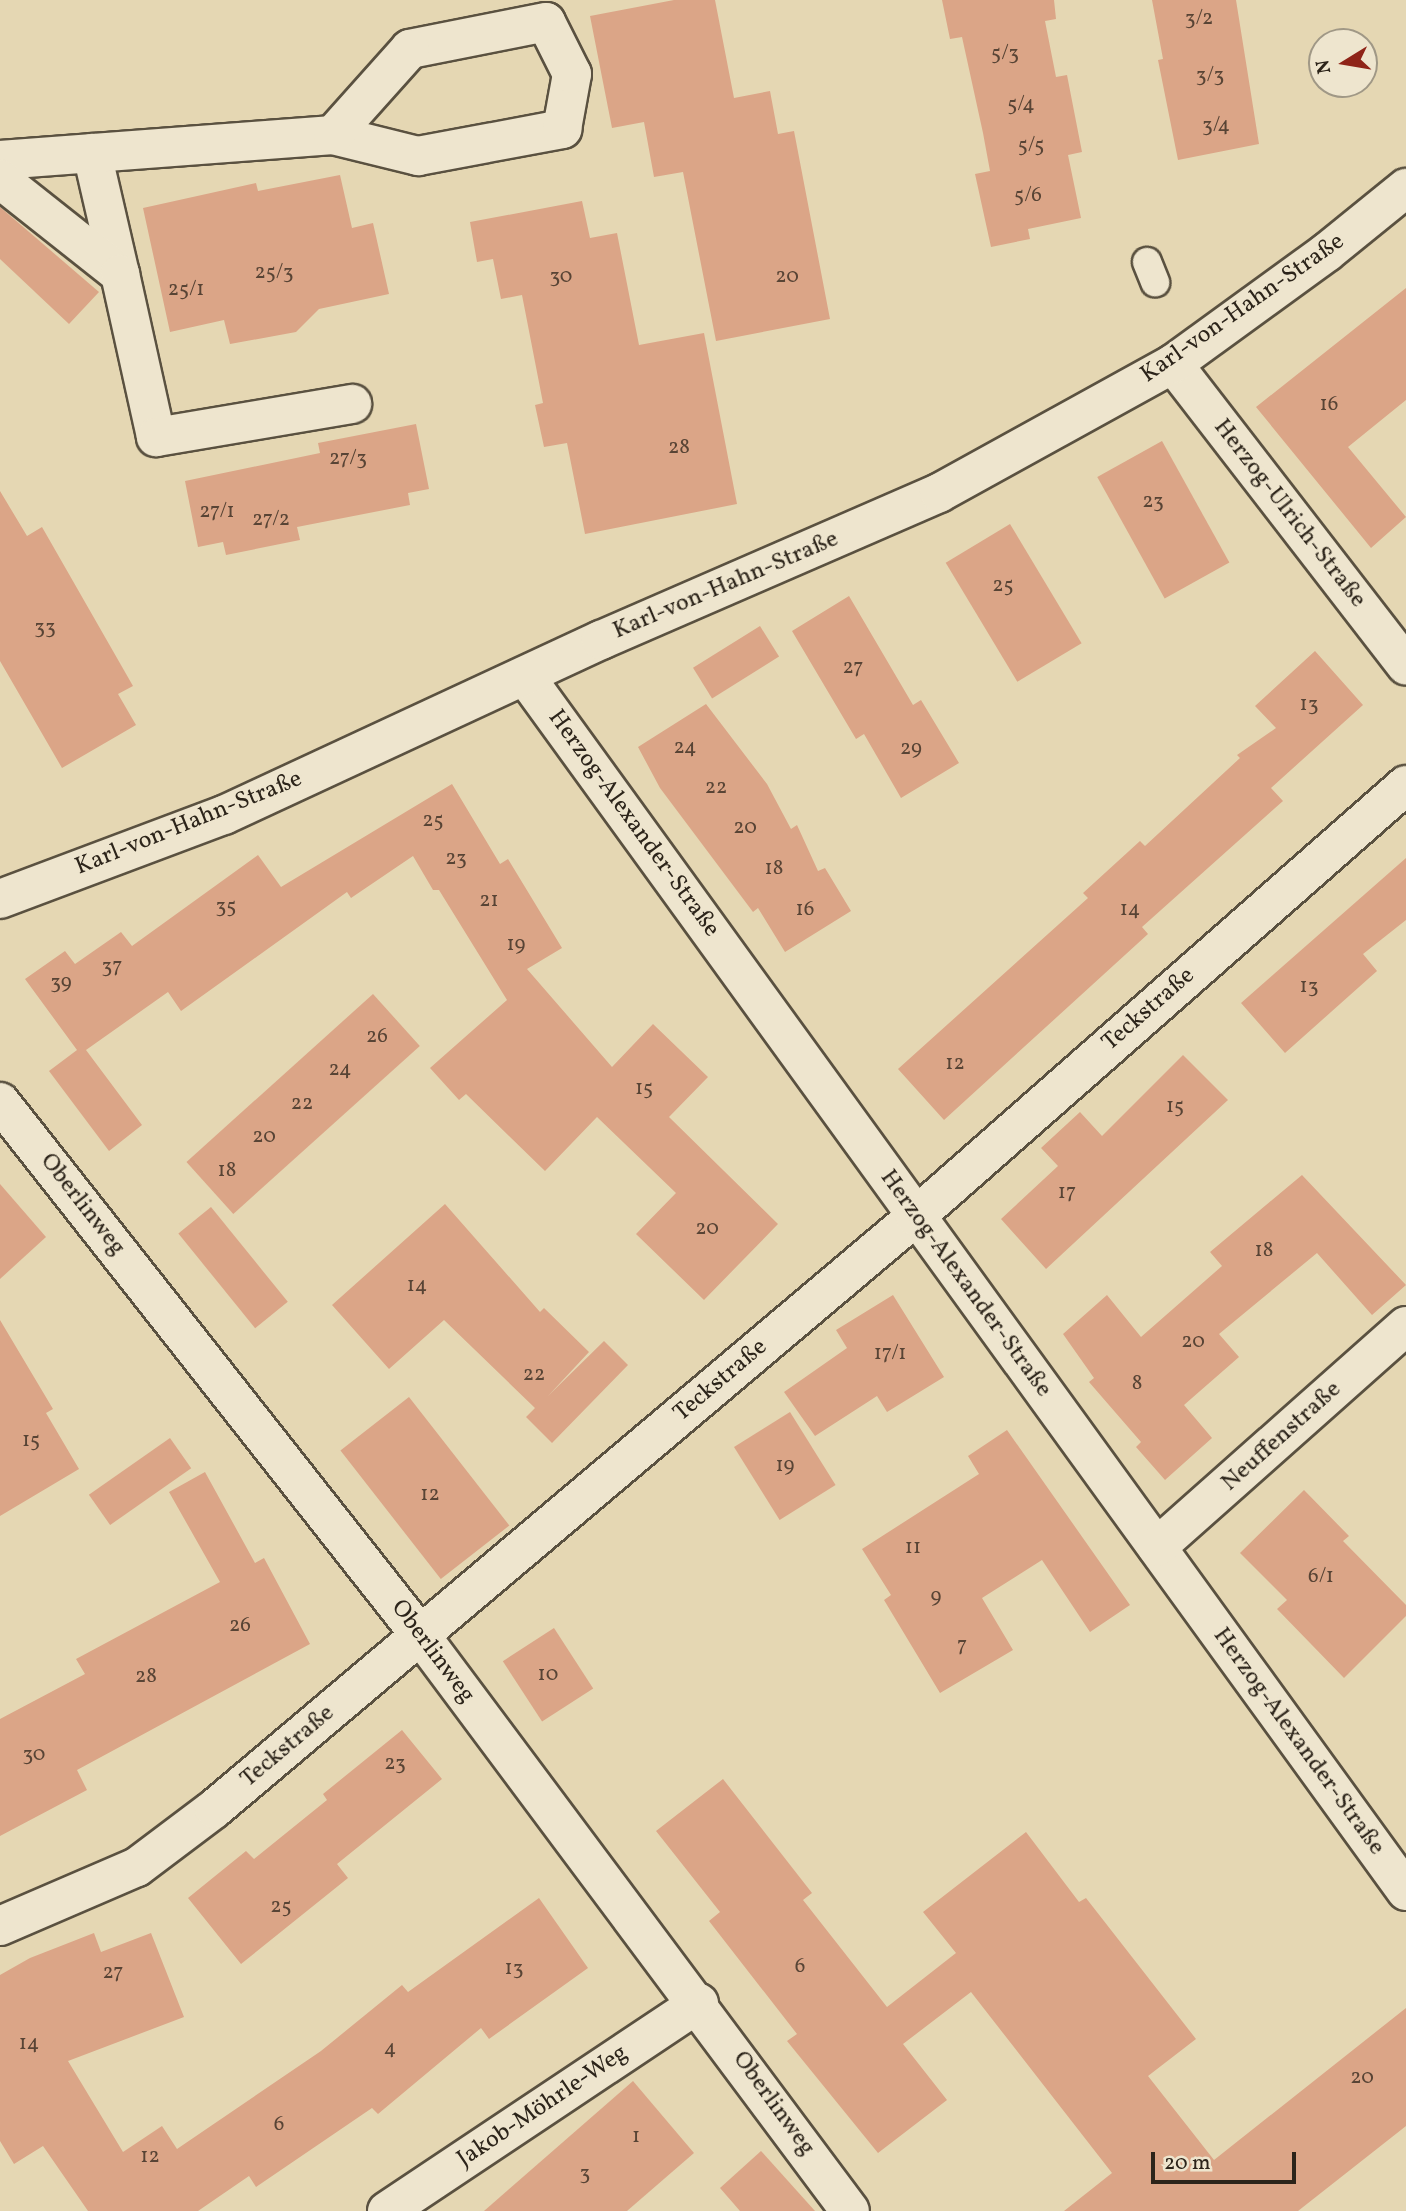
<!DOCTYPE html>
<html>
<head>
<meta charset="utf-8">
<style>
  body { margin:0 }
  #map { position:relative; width:1406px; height:2211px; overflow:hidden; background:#e5d7b3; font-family:Vollkorn,serif }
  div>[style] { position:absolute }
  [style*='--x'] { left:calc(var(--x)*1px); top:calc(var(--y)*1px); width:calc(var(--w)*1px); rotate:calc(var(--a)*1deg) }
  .building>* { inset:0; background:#dba587; transform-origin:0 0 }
  .roads { filter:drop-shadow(2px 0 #5a5140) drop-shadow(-2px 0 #5a5140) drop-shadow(0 2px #5a5140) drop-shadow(0 -2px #5a5140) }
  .service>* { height:28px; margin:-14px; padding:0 14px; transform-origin:14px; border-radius:14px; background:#eee5ce }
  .minor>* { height:38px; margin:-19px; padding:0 19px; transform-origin:19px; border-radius:19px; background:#eee5ce }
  span { translate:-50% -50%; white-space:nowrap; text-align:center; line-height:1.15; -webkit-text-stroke:5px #eee5ce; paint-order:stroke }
  .number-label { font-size:21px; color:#584435 }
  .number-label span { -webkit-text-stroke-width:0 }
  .street-label { font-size:24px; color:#2c241a }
  .north { position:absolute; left:1308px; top:28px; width:70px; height:70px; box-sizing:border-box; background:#eee5ce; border:2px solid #a09886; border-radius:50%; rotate:259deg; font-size:19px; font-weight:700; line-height:28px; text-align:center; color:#2c241a }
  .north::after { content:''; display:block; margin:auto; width:24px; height:32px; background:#8f2418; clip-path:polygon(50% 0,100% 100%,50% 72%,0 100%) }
  .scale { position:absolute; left:1151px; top:2152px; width:145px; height:32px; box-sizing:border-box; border:4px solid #2c241a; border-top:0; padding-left:9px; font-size:21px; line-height:24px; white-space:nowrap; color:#2c241a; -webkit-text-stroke:5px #eee5ce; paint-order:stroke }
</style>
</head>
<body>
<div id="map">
  <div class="building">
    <div style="clip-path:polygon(674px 0,715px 0,734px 98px,770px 91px,778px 134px,794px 131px,830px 319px,716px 341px,683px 172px,654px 177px,644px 122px,612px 128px,590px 16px)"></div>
    <div style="clip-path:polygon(942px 0,1054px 0,1056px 19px,1045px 21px,1056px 77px,1067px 75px,1082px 152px,1068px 155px,1081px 218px,1028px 229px,1030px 239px,991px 247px,975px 174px,990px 171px,983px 133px,962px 37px,950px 39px)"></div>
    <div style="clip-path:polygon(1152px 0,1236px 0,1259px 144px,1178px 160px,1158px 60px,1163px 59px)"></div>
    <div style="clip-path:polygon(340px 175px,352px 228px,373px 223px,389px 294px,319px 309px,296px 332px,230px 344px,224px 320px,170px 332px,143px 208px,256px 183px,258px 191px)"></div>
    <div style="clip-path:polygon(582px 201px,590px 238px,617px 233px,639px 345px,704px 333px,737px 504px,585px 534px,567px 443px,544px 447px,535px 405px,543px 403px,522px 295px,501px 299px,493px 259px,477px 262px,470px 222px)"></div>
    <div style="clip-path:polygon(0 207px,99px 292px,69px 324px,0 259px)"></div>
    <div style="clip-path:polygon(1406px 288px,1406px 400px,1348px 447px,1406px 517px,1371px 548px,1256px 407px)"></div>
    <div style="clip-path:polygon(416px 424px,429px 489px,408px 493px,410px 505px,297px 527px,300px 540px,226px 555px,223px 542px,198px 547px,185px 481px,320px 453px,318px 443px)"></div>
    <div style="left:1162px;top:441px;width:139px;height:74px;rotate:61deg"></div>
    <div style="clip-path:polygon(0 491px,27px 536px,42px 527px,133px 686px,118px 694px,136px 725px,62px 768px,0 661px)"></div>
    <div style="left:1010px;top:524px;width:139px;height:75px;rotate:59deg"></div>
    <div style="clip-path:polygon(849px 596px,913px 705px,921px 700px,959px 763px,901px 798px,864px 734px,856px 739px,792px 631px)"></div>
    <div style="left:760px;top:626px;width:36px;height:79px;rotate:58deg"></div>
    <div style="clip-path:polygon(1315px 651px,1363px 705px,1271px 788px,1283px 801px,1142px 927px,1148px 934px,944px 1120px,898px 1069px,1088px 898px,1083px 893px,1140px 841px,1145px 846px,1240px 758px,1237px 755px,1276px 728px,1255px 706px)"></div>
    <div style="clip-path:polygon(706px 704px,767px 784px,791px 829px,797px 825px,818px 871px,825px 868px,851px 911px,785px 952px,758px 908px,753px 912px,660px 788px,638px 747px)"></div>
    <div style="clip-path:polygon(452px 784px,500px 864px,508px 859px,562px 948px,527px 969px,612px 1067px,653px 1024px,708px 1077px,669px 1117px,778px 1224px,704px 1300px,636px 1234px,676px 1193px,597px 1117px,545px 1171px,466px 1094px,459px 1100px,430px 1068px,507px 1000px,439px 890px,433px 890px,413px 856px,351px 898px,347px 892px,181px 1011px,168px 992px,86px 1050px,142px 1125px,109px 1151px,49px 1071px,77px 1050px,25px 979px,65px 951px,75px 964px,121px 932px,132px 946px,258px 855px,281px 887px)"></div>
    <div style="clip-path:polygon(1406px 858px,1406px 920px,1363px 954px,1377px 971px,1285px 1053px,1241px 1003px)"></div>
    <div style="left:373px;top:994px;width:70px;height:251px;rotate:48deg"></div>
    <div style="clip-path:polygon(1183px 1055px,1228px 1100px,1046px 1269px,1001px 1219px,1058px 1166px,1041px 1148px,1080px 1112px,1102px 1136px)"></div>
    <div style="clip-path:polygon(1302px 1175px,1406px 1285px,1372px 1315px,1317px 1253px,1219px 1334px,1239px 1357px,1184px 1405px,1212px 1438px,1165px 1480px,1136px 1447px,1141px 1442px,1089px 1382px,1094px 1378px,1063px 1334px,1107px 1295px,1141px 1337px,1222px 1266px,1210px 1252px)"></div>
    <div style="clip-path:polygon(0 1184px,46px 1237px,0 1279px)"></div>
    <div style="clip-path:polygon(445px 1204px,540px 1312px,544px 1308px,589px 1352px,548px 1396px,604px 1341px,628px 1365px,552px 1443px,526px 1417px,535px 1408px,444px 1320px,389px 1369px,332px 1305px)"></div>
    <div style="left:211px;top:1207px;width:122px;height:42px;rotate:51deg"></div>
    <div style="clip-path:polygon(893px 1295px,944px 1377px,887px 1412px,877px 1396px,815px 1436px,784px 1392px,847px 1348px,836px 1330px)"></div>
    <div style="clip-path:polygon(0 1320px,53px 1409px,46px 1413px,79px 1469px,0 1516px)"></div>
    <div style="left:409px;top:1397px;width:163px;height:87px;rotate:52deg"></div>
    <div style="left:790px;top:1412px;width:86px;height:66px;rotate:58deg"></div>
    <div style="clip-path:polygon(1007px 1430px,1130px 1605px,1090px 1632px,1042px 1560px,982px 1598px,1013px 1650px,940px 1693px,884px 1600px,891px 1595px,862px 1549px,979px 1474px,968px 1456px)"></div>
    <div style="left:170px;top:1438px;width:37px;height:99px;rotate:55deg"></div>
    <div style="clip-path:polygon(205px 1472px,255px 1563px,264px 1558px,310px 1644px,77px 1770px,87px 1790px,0 1836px,0 1719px,85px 1674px,76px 1659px,220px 1582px,169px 1492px)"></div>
    <div style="clip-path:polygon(1304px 1490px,1349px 1536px,1343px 1541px,1406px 1605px,1406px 1616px,1344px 1678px,1277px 1609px,1287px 1600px,1240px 1553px)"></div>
    <div style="left:554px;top:1628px;width:72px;height:61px;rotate:57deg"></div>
    <div style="clip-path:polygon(402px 1730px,442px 1779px,337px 1864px,348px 1878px,241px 1964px,188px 1898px,246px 1851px,254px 1859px,327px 1800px,323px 1794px)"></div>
    <div style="clip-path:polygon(723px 1779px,812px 1893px,803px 1900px,887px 2007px,956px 1953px,923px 1912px,1026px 1832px,1079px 1902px,1086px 1898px,1196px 2039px,1148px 2076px,1214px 2160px,1406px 2008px,1406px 2126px,1298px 2211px,1064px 2211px,1112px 2173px,971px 1992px,903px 2044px,947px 2100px,878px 2153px,787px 2041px,797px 2034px,709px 1921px,720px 1912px,656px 1831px)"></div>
    <div style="clip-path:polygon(539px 1898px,588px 1968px,489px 2039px,481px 2028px,378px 2114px,372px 2108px,256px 2187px,249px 2176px,198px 2211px,88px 2211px,43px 2146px,14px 2164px,0 2141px,0 1975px,30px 1958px,94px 1933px,101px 1952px,151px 1933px,184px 2017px,68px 2061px,123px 2152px,162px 2126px,177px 2149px,321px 2051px,402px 1985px,408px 1992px)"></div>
    <div style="clip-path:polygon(633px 2081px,694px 2153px,627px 2211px,484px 2211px)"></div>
    <div style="clip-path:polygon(761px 2151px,815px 2211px,740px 2211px,720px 2188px)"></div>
  </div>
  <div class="roads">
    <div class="service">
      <div style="--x:1147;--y:262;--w:22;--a:68"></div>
    </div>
    <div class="minor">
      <div style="--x:92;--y:153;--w:124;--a:77"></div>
      <div style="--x:0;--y:160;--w:334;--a:-4.3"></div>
      <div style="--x:333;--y:135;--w:88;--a:13.9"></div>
      <div style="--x:418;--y:156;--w:147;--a:-10.6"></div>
      <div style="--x:562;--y:129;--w:56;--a:-79.7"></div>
      <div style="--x:572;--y:74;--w:58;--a:-116.6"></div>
      <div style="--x:546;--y:22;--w:139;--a:168.8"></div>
      <div style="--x:410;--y:49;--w:115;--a:131.8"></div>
      <div style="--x:0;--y:179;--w:153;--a:38.4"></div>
      <div style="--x:120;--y:274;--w:167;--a:77.5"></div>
      <div style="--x:156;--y:437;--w:199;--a:-9.6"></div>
      <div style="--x:1173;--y:364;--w:381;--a:52.3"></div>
      <div style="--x:525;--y:676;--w:1501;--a:54.05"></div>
      <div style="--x:0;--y:899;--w:239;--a:-20.6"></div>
      <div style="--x:224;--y:815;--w:416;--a:-24.9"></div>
      <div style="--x:601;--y:640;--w:369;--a:-23.5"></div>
      <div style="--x:939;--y:493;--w:267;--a:-28.9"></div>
      <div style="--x:1173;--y:364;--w:190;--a:-36"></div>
      <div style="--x:1327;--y:252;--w:102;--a:-39"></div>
      <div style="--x:0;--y:1102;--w:680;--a:51.75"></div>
      <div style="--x:421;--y:1636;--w:717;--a:53.27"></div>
      <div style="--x:1157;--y:1547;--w:333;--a:-41.6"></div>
      <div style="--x:0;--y:1926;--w:149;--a:-23.3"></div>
      <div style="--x:137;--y:1867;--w:96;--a:-37"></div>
      <div style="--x:214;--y:1809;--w:918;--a:-40.18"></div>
      <div style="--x:915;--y:1217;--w:654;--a:-41.34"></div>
      <div style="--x:387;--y:2211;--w:375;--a:-33.7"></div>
    </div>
  </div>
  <div class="number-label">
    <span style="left:1199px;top:19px">3/2</span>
    <span style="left:1005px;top:54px">5/3</span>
    <span style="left:1210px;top:76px">3/3</span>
    <span style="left:1021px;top:105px">5/4</span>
    <span style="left:1216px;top:126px">3/4</span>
    <span style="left:1031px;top:146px">5/5</span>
    <span style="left:1028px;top:196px">5/6</span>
    <span style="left:274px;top:273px">25/3</span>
    <span style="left:561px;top:277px">30</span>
    <span style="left:787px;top:277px">20</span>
    <span style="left:186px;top:290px">25/1</span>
    <span style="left:1329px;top:405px">16</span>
    <span style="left:679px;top:448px">28</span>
    <span style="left:348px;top:459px">27/3</span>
    <span style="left:1153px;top:502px">23</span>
    <span style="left:217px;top:512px">27/1</span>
    <span style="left:271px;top:520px">27/2</span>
    <span style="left:1003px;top:586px">25</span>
    <span style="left:45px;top:628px">33</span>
    <span style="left:853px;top:668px">27</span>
    <span style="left:1309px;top:705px">13</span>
    <span style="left:685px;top:748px">24</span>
    <span style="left:911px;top:749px">29</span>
    <span style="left:716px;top:788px">22</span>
    <span style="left:433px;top:821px">25</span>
    <span style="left:745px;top:828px">20</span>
    <span style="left:456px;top:859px">23</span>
    <span style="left:774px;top:869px">18</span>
    <span style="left:489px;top:901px">21</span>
    <span style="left:226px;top:907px">35</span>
    <span style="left:805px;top:910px">16</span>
    <span style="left:1130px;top:910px">14</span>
    <span style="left:516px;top:945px">19</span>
    <span style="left:112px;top:967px">37</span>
    <span style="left:61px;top:983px">39</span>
    <span style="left:1309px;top:987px">13</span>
    <span style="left:377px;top:1037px">26</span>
    <span style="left:955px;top:1064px">12</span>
    <span style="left:340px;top:1070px">24</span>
    <span style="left:644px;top:1089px">15</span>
    <span style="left:302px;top:1104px">22</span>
    <span style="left:1175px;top:1107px">15</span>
    <span style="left:264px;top:1137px">20</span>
    <span style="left:227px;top:1171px">18</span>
    <span style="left:1067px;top:1193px">17</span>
    <span style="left:707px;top:1229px">20</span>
    <span style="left:1264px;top:1251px">18</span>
    <span style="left:417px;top:1286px">14</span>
    <span style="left:1193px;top:1342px">20</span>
    <span style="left:890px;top:1354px">17/1</span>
    <span style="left:534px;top:1375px">22</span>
    <span style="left:1137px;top:1384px">8</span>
    <span style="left:31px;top:1441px">15</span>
    <span style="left:785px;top:1466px">19</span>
    <span style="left:430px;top:1495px">12</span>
    <span style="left:913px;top:1548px">11</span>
    <span style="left:1321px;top:1577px">6/1</span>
    <span style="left:936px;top:1597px">9</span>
    <span style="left:240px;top:1626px">26</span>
    <span style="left:962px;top:1646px">7</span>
    <span style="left:548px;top:1675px">10</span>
    <span style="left:146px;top:1677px">28</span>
    <span style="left:34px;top:1755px">30</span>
    <span style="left:395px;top:1764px">23</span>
    <span style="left:281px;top:1907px">25</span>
    <span style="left:800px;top:1967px">6</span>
    <span style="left:514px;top:1969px">13</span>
    <span style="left:113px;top:1973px">27</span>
    <span style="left:29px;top:2044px">14</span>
    <span style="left:390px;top:2049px">4</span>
    <span style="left:1362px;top:2078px">20</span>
    <span style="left:279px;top:2125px">6</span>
    <span style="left:636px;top:2137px">1</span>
    <span style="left:150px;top:2157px">12</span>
    <span style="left:585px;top:2174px">3</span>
  </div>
  <div class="street-label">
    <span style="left:1243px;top:309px;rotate:-35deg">Karl-von-Hahn-Straße</span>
    <span style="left:1289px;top:514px;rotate:52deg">Herzog-Ulrich-Straße</span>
    <span style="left:726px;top:586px;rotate:-23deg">Karl-von-Hahn-Straße</span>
    <span style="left:189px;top:824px;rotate:-22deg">Karl-von-Hahn-Straße</span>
    <span style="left:633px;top:824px;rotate:54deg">Herzog-Alexander-Straße</span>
    <span style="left:1149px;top:1010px;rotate:-41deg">Teckstraße</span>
    <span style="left:82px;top:1205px;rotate:52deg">Oberlinweg</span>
    <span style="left:965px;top:1284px;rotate:54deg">Herzog-Alexander-Straße</span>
    <span style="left:721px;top:1381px;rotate:-40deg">Teckstraße</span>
    <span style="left:1282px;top:1437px;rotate:-42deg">Neuffenstraße</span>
    <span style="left:432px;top:1652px;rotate:53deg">Oberlinweg</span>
    <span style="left:1298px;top:1742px;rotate:54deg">Herzog-Alexander-Straße</span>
    <span style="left:288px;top:1747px;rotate:-40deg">Teckstraße</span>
    <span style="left:773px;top:2104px;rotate:54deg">Oberlinweg</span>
    <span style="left:543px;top:2107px;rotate:-34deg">Jakob-Möhrle-Weg</span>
  </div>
  <div class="north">N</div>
  <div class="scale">20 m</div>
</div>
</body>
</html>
